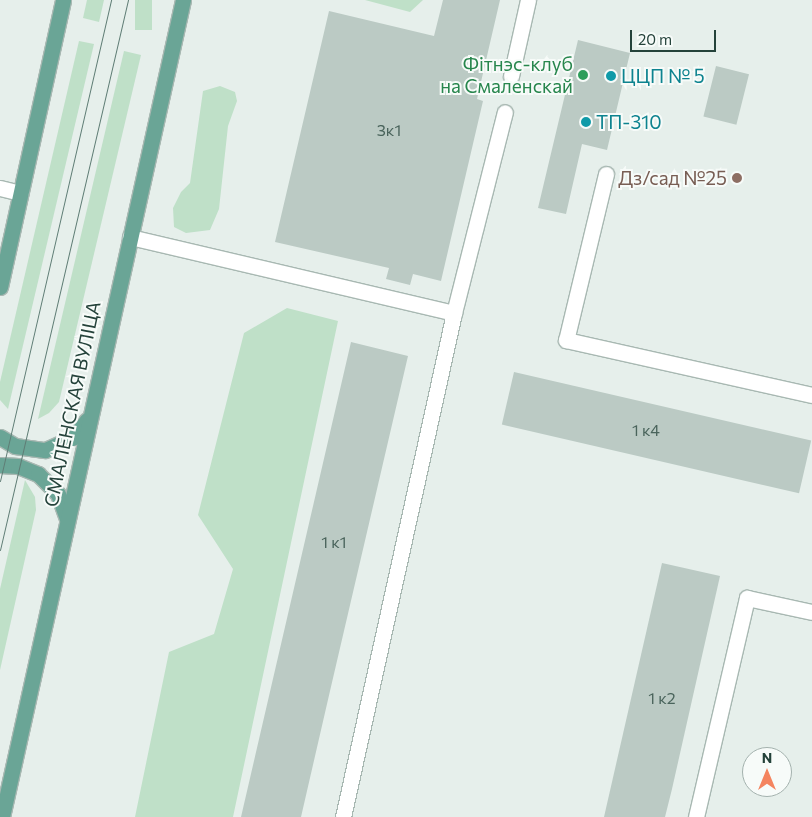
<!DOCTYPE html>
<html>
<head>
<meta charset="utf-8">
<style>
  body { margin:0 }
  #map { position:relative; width:812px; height:817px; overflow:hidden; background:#e6efeb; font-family:Commissioner,sans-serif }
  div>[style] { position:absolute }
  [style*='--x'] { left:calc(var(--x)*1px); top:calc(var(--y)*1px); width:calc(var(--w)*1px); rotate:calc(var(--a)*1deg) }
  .green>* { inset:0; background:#bfe0c8; transform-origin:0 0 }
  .building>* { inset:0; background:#bbcac4; transform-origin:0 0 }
  .roads { filter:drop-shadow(1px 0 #a8b8b2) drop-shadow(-1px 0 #a8b8b2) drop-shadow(0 1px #a8b8b2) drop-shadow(0 -1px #a8b8b2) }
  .minor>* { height:15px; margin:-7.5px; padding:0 7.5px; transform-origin:7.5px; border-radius:7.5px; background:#fff }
  .major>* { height:15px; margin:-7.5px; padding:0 7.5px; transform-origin:7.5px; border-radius:7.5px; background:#6aa596 }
  .tram>* { height:1px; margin:-0.5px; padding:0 0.5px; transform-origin:0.5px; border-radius:0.5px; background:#5f7d75 }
  .dots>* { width:14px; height:14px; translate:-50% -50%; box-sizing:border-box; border:2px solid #f7fbf9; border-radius:50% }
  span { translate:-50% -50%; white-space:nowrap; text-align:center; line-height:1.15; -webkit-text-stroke:4px #f7fbf9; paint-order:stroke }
  .number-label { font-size:16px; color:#4a645c }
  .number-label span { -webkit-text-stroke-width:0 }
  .leisure-label { font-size:19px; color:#27864d }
  .right { translate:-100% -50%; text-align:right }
  .culture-label { font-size:19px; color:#0d838f }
  .left { translate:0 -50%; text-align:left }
  .education-label { font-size:19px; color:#785e54 }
  .street-label { font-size:19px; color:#24423a }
  .north { position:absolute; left:742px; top:747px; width:50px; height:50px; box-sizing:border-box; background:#f7fbf9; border:1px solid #a3b1ad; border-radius:50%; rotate:0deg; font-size:14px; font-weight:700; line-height:20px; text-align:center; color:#24423a }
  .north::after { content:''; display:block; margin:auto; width:18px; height:22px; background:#f4845f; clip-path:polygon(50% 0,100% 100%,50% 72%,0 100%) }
  .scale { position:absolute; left:630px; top:30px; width:86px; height:22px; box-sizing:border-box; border:2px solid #24423a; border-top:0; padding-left:6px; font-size:15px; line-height:18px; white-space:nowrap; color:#24423a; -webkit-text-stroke:4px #f7fbf9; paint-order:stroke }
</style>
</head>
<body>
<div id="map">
  <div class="green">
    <div style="clip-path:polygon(87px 0,104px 0,99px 22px,83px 18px)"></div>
    <div style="left:135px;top:0;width:17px;height:30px"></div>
    <div style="clip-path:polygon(365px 0,423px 0,410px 12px)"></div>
    <div style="clip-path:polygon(79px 41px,94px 44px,8px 409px,0 400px,0 382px)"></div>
    <div style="clip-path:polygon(124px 51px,141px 55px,59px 402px,49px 413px,38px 419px)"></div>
    <div style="clip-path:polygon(220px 86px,235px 92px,237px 101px,228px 126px,219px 209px,210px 230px,186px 233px,174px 227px,173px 208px,181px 192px,190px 183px,203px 91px)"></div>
    <div style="clip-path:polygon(287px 308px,338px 321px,233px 817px,135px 817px,169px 652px,214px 634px,233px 569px,198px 515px,244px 333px)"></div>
    <div style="clip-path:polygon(25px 480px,35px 497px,36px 510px,0 670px,0 589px)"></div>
  </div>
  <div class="building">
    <div style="clip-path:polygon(443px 0,500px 0,477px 99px,483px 101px,441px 281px,413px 274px,410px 285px,386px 279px,389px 268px,275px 242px,329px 11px,434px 36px)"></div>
    <div style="clip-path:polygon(578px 40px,630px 53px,607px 150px,582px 144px,566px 214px,538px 208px)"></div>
    <div style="left:716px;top:66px;width:34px;height:52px;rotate:14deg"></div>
    <div style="clip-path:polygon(351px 342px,408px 356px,330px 691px,301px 817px,241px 817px)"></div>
    <div style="left:514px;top:372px;width:305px;height:54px;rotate:13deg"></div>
    <div style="clip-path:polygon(662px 563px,720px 576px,672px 789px,665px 817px,604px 817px)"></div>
  </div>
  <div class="roads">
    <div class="minor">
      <div style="--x:511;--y:76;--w:78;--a:-77.4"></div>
      <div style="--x:606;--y:174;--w:171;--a:103.5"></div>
      <div style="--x:566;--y:340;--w:252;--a:12.6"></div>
      <div style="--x:0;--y:188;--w:21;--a:14"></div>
      <div style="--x:130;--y:237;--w:333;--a:13.2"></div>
      <div style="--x:454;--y:313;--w:207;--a:-75.8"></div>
      <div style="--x:343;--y:817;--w:516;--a:-77.58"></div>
      <div style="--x:696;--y:817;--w:225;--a:-76.9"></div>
      <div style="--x:747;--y:598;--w:66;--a:12.2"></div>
    </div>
    <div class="major">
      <div style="--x:0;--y:287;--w:294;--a:-77.6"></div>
      <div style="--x:0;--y:437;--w:17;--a:31"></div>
      <div style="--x:15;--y:446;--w:30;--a:8"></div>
      <div style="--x:45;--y:450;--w:32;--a:-24"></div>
      <div style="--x:74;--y:437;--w:21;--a:-53"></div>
      <div style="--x:0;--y:465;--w:18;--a:3"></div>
      <div style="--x:18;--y:466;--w:22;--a:22"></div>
      <div style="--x:38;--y:474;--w:28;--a:45"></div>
      <div style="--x:58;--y:494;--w:27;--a:70"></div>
      <div style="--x:2;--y:817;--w:837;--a:-77.51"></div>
    </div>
  </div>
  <div class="tram">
    <div style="--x:0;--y:481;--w:494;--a:-77"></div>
    <div style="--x:0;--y:550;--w:565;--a:-76.9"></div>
  </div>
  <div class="dots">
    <div style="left:583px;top:75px;background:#2e9e5b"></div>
    <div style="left:611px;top:76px;background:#0f9aa8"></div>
    <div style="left:586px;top:122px;background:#0f9aa8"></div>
    <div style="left:737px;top:178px;background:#8d6e63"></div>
  </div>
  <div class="number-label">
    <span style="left:389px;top:130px">3к1</span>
    <span style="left:646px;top:430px">1 к4</span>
    <span style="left:334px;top:542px">1 к1</span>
    <span style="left:662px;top:698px">1 к2</span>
  </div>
  <div class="leisure-label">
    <span class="right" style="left:573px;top:75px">Фітнэс-клуб<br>на Смаленскай</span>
  </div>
  <div class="culture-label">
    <span class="left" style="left:621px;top:76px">ЦЦП № 5</span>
    <span class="left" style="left:596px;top:122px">ТП-310</span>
  </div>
  <div class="education-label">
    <span class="right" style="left:727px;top:178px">Дз/сад №25</span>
  </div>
  <div class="street-label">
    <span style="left:72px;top:404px;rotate:-78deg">СМАЛЕНСКАЯ ВУЛІЦА</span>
  </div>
  <div class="north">N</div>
  <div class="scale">20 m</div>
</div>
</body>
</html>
